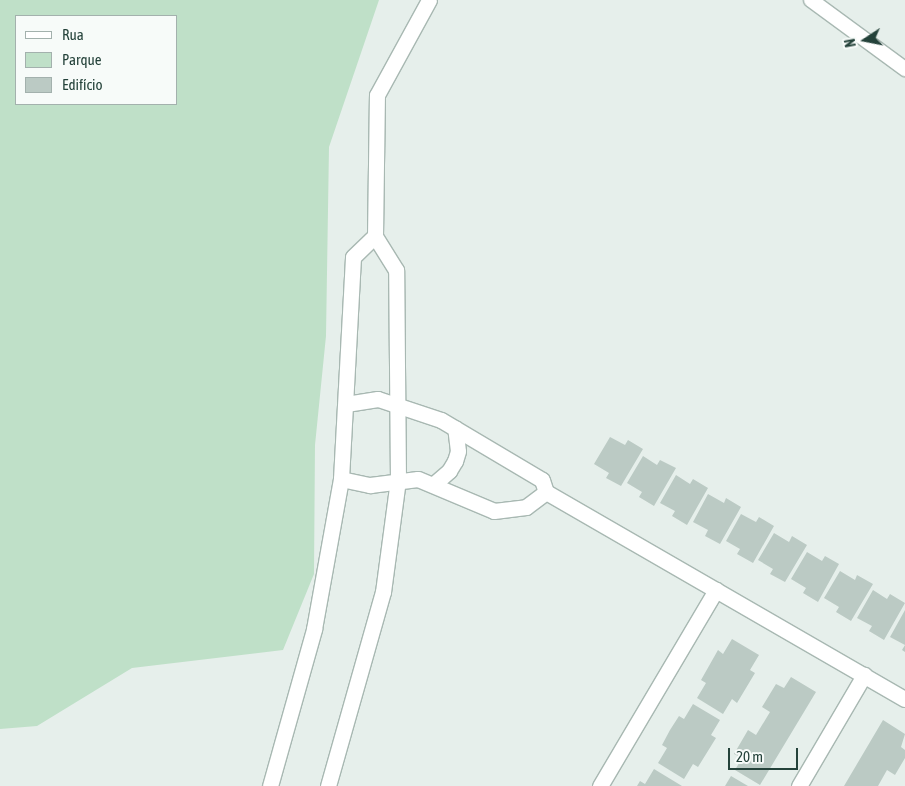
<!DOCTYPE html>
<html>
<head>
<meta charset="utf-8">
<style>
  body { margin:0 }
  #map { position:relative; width:905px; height:786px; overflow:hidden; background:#e6efeb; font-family:"Asap Condensed",sans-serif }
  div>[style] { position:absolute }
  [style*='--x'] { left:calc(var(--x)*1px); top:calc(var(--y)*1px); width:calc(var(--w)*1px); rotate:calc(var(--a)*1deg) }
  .green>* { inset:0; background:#bfe0c8 }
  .building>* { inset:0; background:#bbcac4 }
  .roads { filter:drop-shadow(1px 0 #a8b8b2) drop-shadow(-1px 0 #a8b8b2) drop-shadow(0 1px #a8b8b2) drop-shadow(0 -1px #a8b8b2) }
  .service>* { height:14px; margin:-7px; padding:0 7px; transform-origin:7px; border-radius:7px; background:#fff }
  .minor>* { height:15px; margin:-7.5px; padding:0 7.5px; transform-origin:7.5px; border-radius:7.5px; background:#fff }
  span { translate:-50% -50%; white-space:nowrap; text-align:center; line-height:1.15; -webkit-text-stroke:4px #f7fbf9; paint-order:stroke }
  .legend { position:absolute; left:15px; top:15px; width:162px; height:90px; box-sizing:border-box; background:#f7fbf9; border:1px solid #a3b1ad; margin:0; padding:6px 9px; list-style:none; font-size:15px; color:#24423a }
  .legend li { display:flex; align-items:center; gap:10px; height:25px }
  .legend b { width:25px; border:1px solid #a3b1ad }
  .north { position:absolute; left:840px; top:15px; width:50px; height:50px; -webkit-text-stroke:4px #f7fbf9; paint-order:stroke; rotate:259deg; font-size:14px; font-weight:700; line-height:20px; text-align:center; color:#24423a }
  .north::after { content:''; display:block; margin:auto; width:18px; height:22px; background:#24423a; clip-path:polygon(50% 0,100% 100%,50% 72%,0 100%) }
  .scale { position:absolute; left:728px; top:748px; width:70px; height:22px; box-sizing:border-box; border:2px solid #24423a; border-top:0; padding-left:6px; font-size:15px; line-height:18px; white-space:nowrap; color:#24423a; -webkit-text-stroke:4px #f7fbf9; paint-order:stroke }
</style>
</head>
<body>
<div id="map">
  <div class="green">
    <div style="clip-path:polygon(evenodd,0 0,379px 0,329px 147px,326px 336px,315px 445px,314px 574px,283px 650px,132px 668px,37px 726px,0 729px,0 0,16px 16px,176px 16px,176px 104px,16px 104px,16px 16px)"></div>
  </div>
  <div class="building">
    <div style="clip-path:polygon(610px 437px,625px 445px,628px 440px,643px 449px,621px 486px,606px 478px,609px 473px,594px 464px)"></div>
    <div style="clip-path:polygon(643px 456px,657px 465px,660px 460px,676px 468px,654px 506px,639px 497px,642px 492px,627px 483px)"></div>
    <div style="clip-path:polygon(676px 475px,690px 484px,693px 479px,708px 488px,687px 525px,672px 516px,675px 511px,660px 503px)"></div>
    <div style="clip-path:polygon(708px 494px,724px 503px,726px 498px,741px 507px,720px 544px,705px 536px,708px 530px,693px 522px)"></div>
    <div style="clip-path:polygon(741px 514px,756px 522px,759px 517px,774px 526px,753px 563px,737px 554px,740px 549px,726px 541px)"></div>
    <div style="clip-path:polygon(774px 533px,789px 542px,792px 536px,807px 545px,785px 582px,770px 574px,773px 569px,758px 560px)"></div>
    <div style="clip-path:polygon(807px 552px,822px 561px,825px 556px,839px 564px,818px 602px,803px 593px,806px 588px,791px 579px)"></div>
    <div style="clip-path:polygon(840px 571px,855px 580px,857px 575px,873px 584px,851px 621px,836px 612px,839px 607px,824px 598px)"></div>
    <div style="clip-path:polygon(873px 590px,887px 599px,890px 594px,905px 603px,884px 640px,869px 631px,872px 626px,857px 618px)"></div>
    <div style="clip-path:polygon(905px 610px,905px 652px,902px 650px,905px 645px,890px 637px)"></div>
    <div style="clip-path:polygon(732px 639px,759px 655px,750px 670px,755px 673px,737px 703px,732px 699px,723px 714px,697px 698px,706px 683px,701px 680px,718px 650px,723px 654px)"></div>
    <div style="clip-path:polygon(791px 677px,816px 692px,760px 785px,735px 770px,742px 758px,734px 754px,748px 730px,756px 735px,770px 712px,762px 707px,776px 684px,784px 688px)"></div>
    <div style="clip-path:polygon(693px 704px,720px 720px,711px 735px,716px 738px,698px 767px,693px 764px,684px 779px,658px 763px,667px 748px,662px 745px,670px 730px,679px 716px,684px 719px)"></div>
    <div style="clip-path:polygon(883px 720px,905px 734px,901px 747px,905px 750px,905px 758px,895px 775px,887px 770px,878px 786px,844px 786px)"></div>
    <div style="clip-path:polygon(654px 769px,682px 786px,637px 786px,640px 781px,645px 784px)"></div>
    <div style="clip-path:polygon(731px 776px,748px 786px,725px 786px)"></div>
  </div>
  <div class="roads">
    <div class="service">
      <div style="--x:811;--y:0;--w:117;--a:36.3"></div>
    </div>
    <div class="minor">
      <div style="--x:346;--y:404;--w:32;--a:-9"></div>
      <div style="--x:378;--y:399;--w:66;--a:18.4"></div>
      <div style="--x:441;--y:420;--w:117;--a:30.7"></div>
      <div style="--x:542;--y:480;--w:13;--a:72"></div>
      <div style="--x:546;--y:492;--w:414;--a:30"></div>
      <div style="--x:341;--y:479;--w:30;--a:12"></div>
      <div style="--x:370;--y:485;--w:48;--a:-7.1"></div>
      <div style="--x:418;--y:479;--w:82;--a:22.8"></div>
      <div style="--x:494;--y:511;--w:32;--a:-7"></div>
      <div style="--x:526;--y:507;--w:25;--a:-37"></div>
      <div style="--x:434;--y:484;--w:20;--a:-41"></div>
      <div style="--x:449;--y:471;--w:12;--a:-59"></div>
      <div style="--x:455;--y:461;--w:10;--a:-73"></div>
      <div style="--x:458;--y:451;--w:23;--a:-97"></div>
      <div style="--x:270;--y:786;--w:163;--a:-74.3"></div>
      <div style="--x:314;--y:629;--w:152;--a:-79.8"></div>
      <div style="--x:341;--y:479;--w:222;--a:-86.9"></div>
      <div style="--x:353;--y:257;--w:30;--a:-44"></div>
      <div style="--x:328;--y:786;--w:202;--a:-74.2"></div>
      <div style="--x:383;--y:592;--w:113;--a:-82.4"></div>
      <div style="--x:398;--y:480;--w:210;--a:-90.5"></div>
      <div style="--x:396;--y:270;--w:40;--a:-122"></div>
      <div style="--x:375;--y:236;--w:141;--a:-89.2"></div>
      <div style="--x:377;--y:95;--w:108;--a:-61.3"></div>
      <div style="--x:600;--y:786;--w:228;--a:-59.4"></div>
      <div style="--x:799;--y:786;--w:129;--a:-59.6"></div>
    </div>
  </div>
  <ul class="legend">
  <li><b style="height:6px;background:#fff"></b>Rua</li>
  <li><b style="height:14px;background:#bfe0c8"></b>Parque</li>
  <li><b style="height:14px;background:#bbcac4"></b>Edifício</li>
  </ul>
  <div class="north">N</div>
  <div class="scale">20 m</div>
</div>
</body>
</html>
